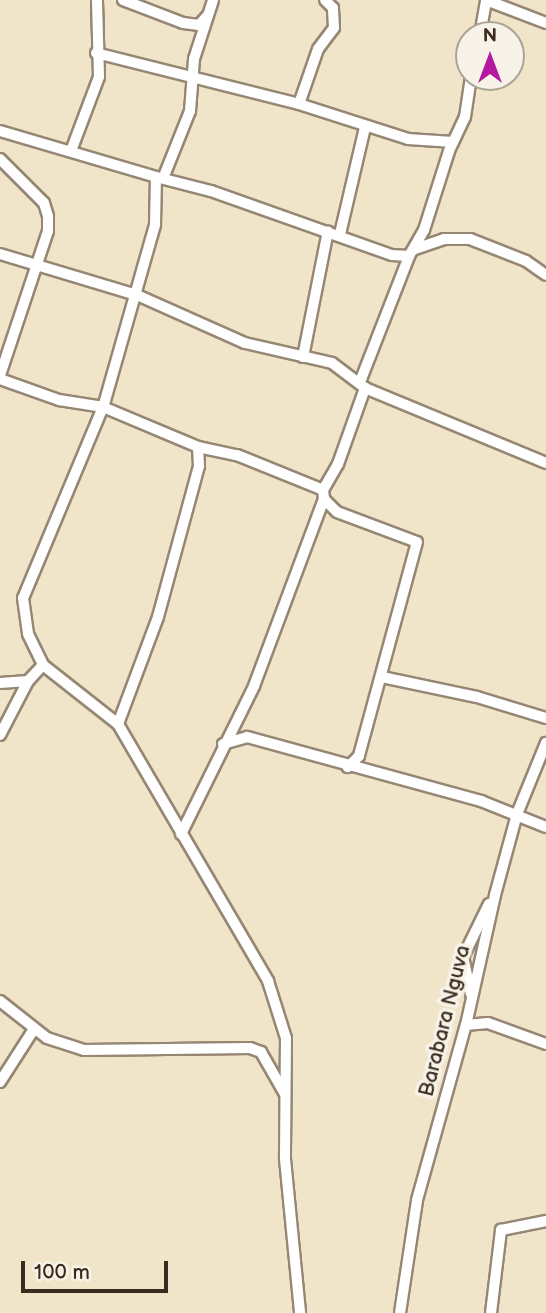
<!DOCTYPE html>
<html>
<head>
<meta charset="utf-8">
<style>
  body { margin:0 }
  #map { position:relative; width:546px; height:1313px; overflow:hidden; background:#f0e4c9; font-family:"Balsamiq Sans",sans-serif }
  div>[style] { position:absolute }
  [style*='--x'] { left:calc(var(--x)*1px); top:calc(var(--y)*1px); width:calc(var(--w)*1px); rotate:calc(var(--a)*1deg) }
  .roads { filter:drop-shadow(2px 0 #968774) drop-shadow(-2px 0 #968774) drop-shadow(0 2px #968774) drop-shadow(0 -2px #968774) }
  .minor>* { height:10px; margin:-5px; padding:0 5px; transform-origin:5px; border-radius:5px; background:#fff }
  span { translate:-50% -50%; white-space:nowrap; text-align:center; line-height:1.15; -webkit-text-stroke:7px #f7f3e8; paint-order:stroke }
  .street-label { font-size:21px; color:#3b2a1e }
  .north { position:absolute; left:455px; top:21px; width:70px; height:70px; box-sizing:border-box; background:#f7f3e8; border:2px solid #aca397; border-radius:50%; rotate:0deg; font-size:19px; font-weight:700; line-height:28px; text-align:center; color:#3b2a1e }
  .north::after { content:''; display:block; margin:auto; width:24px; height:32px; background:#b5179e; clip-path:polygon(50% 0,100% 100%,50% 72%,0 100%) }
  .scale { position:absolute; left:21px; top:1261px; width:147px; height:32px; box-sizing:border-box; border:4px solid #3b2a1e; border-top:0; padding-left:9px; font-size:21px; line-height:24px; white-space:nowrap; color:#3b2a1e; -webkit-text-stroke:5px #f7f3e8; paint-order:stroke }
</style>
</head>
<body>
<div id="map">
  <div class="roads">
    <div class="minor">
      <div style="--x:123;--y:0;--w:64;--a:21"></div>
      <div style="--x:183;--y:23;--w:16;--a:7"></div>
      <div style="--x:199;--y:25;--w:12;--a:-48"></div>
      <div style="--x:480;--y:35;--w:36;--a:-80"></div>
      <div style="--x:486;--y:0;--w:64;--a:21"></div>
      <div style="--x:96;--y:53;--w:209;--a:14.1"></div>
      <div style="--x:299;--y:104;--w:114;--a:17.8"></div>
      <div style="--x:408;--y:139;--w:45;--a:3.8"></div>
      <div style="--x:299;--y:104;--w:58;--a:-70.9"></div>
      <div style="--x:318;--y:49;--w:26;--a:-53"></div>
      <div style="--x:334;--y:28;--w:20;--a:-93"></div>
      <div style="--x:333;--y:8;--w:11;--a:-135"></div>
      <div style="--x:0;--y:131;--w:163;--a:16.4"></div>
      <div style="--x:156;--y:177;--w:48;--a:91.2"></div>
      <div style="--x:155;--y:225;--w:189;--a:105.9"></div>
      <div style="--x:103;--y:407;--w:207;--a:112.7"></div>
      <div style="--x:23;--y:598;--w:36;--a:82"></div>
      <div style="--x:28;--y:634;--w:34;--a:64"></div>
      <div style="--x:43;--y:665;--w:95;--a:38.2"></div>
      <div style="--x:118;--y:724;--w:298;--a:59.7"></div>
      <div style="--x:268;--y:981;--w:60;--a:72.5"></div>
      <div style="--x:286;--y:1038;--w:121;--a:90.5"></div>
      <div style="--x:285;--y:1159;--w:155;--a:84.4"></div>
      <div style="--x:71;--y:151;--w:79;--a:-69.3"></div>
      <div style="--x:99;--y:77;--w:77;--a:-91.5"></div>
      <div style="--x:0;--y:159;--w:62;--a:45"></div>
      <div style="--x:44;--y:203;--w:14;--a:73"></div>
      <div style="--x:48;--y:216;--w:15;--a:90"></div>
      <div style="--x:48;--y:231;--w:152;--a:108.4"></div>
      <div style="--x:164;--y:176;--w:70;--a:-68.2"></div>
      <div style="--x:190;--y:111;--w:52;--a:-85.6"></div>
      <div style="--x:194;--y:59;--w:62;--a:-72.1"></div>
      <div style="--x:156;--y:177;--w:57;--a:14.3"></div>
      <div style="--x:211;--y:191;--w:192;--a:19.5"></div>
      <div style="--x:392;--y:255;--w:17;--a:3"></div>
      <div style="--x:409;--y:256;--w:30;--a:-60"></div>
      <div style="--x:424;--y:230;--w:83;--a:-72.4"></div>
      <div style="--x:449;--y:151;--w:38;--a:-65"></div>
      <div style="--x:465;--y:117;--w:40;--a:-81.5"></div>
      <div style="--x:340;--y:234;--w:110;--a:-76.8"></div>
      <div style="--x:415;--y:249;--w:31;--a:-19"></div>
      <div style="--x:444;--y:239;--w:26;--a:0"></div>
      <div style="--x:470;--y:239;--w:60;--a:21.4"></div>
      <div style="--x:526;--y:261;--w:24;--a:35"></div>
      <div style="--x:0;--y:254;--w:143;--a:16.7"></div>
      <div style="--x:137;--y:295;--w:118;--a:24"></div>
      <div style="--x:245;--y:343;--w:89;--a:12.9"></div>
      <div style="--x:332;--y:363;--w:41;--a:37.1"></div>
      <div style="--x:365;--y:388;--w:196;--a:22.5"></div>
      <div style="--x:303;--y:357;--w:128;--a:-78.8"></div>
      <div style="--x:0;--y:379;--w:63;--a:19.6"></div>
      <div style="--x:59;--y:400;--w:45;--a:9"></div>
      <div style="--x:103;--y:407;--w:103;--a:22.8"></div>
      <div style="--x:198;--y:447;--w:19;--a:87"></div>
      <div style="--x:199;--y:466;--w:156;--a:105.2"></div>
      <div style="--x:158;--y:617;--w:114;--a:110.5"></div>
      <div style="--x:360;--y:382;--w:135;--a:-68.7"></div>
      <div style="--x:198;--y:447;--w:40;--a:12"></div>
      <div style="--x:237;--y:455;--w:93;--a:22.1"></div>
      <div style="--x:324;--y:499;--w:18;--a:45"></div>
      <div style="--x:337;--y:512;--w:85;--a:20.6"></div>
      <div style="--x:417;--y:542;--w:222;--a:105.2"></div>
      <div style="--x:359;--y:756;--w:16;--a:135"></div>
      <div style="--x:382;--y:677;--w:97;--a:11.9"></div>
      <div style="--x:477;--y:697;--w:72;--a:16.9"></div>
      <div style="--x:0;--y:683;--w:28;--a:-4"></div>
      <div style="--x:28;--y:681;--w:22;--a:-47"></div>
      <div style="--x:0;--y:735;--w:61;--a:-62.6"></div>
      <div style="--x:223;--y:744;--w:25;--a:-16"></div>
      <div style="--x:247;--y:737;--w:243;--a:15.3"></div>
      <div style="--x:481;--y:801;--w:70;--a:21.8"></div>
      <div style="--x:181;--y:834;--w:165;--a:-63.7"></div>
      <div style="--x:254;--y:686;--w:200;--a:-69.5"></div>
      <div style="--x:324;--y:499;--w:9;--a:-96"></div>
      <div style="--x:323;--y:490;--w:30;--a:-60"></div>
      <div style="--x:338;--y:464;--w:81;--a:-70.4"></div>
      <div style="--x:471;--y:994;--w:38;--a:-102"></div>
      <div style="--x:463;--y:957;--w:59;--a:-63.9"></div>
      <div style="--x:0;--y:1001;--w:60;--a:38.2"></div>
      <div style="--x:47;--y:1038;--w:39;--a:18"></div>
      <div style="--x:84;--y:1050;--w:166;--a:-0.7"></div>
      <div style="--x:250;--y:1048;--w:12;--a:20"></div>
      <div style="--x:261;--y:1052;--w:48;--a:60.3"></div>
      <div style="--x:466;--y:1025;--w:22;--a:-5"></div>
      <div style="--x:488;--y:1023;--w:62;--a:19.9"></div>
      <div style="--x:0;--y:1082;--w:63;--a:-57.3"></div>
      <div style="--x:400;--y:1313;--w:114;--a:-81.4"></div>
      <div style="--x:417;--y:1200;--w:182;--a:-74.4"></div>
      <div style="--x:466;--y:1025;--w:133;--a:-77.4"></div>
      <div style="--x:495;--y:895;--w:84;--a:-74.8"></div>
      <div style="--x:517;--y:814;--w:77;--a:-67.8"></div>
      <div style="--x:491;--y:1313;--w:84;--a:-83.1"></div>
      <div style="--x:501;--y:1230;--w:46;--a:-11.3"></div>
    </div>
  </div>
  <div class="street-label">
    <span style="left:445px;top:1021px;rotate:-76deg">Barabara Nguva</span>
  </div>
  <div class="north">N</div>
  <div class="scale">100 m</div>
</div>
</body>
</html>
